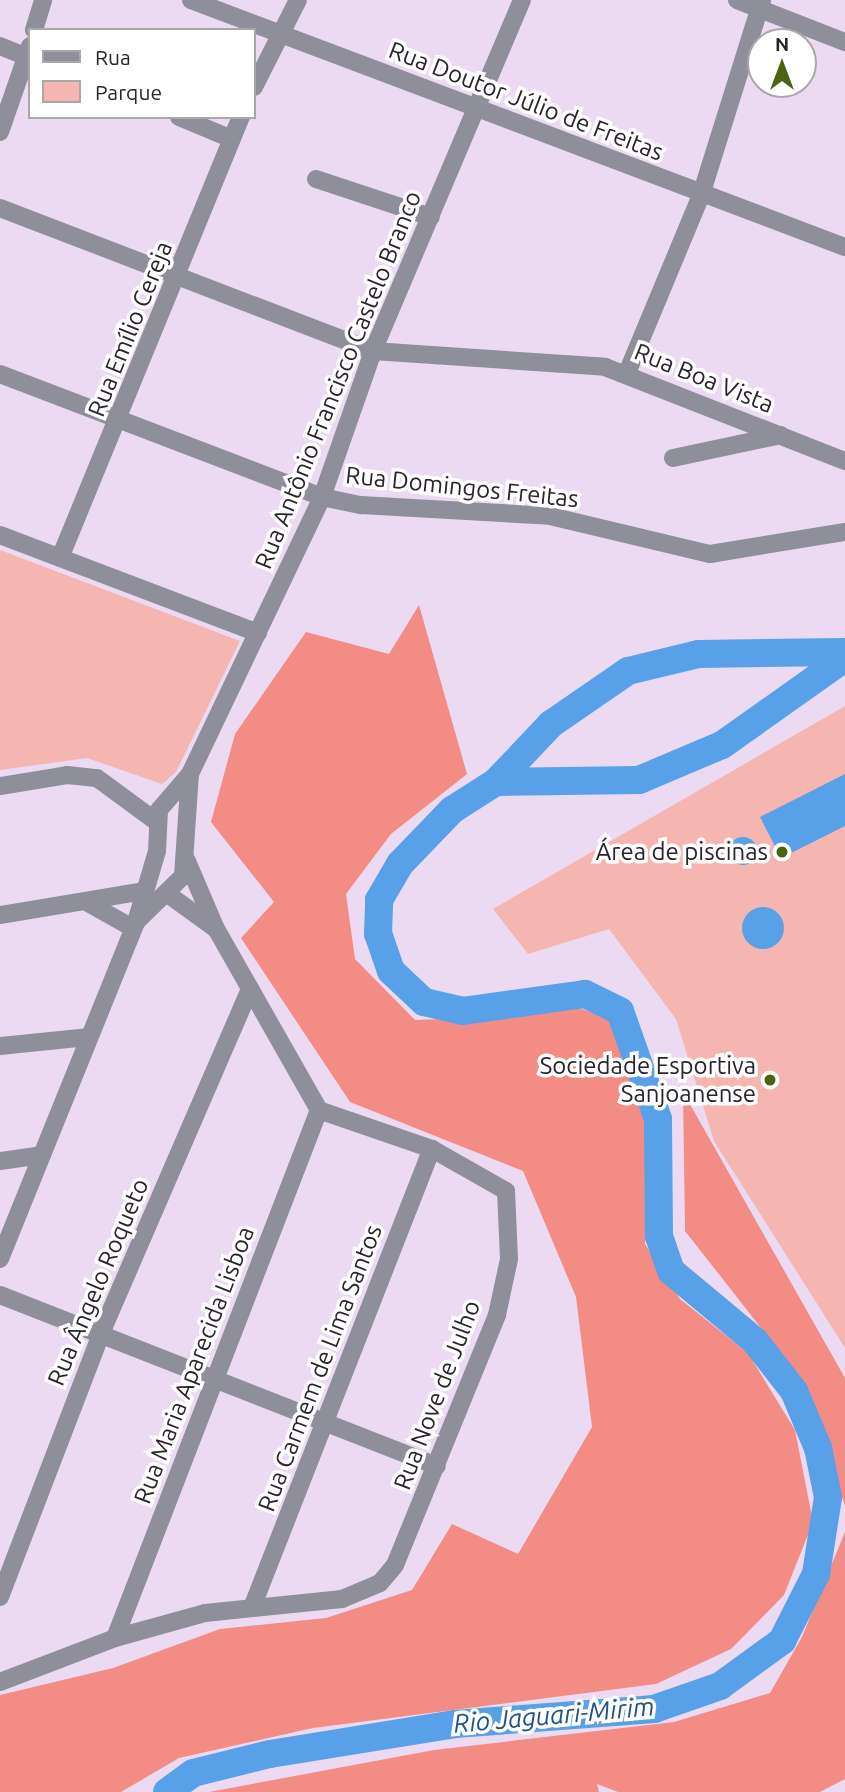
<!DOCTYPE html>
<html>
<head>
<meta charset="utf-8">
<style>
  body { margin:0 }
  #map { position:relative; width:845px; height:1792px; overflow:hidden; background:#ecdaf3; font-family:Ubuntu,sans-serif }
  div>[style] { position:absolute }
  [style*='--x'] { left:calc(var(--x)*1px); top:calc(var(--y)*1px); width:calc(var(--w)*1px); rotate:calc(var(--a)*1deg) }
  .green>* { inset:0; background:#f5b5b0 }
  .forest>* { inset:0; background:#f48c86 }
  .water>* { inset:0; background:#58a0e7 }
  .round { border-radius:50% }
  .river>* { height:28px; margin:-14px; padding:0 14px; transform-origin:14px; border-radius:14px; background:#58a0e7 }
  .minor>* { height:18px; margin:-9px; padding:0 9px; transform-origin:9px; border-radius:9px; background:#8e8f9b }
  .dots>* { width:19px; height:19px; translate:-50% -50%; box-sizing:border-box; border:4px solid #fff; border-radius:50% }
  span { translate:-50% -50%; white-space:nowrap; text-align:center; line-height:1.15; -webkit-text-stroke:7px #fff; paint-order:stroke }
  .street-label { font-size:24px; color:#2a232c }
  .poi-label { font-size:24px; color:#2a232c }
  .right { translate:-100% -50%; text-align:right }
  .water-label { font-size:26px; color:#215382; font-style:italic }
  .legend { position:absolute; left:28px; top:28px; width:228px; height:91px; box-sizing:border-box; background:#fff; border:2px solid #aaa7ab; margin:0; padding:9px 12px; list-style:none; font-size:21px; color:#2a232c }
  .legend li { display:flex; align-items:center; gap:14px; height:35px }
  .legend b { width:35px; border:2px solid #aaa7ab }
  .north { position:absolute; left:747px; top:28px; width:70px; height:70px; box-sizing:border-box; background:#fff; border:2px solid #aaa7ab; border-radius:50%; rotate:0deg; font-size:19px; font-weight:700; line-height:28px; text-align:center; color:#2a232c }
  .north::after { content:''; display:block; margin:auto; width:24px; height:32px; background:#4c6311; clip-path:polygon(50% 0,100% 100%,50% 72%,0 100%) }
</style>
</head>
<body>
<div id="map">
  <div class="green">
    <div style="clip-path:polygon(0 550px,240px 641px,176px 772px,162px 784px,87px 758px,0 770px)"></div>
    <div style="clip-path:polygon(845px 706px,845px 1348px,714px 1141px,676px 1019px,609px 929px,528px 954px,493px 909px)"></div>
  </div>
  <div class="forest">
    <div style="clip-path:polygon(419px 605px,467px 774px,391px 834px,346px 894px,355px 959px,415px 1020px,523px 1016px,570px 1005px,617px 1021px,646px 1108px,645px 1244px,680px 1299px,748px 1353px,795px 1430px,813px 1522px,784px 1595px,731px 1649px,656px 1684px,313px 1728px,179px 1758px,121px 1792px,0 1792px,0 1695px,113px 1668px,220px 1629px,326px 1618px,412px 1590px,452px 1524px,518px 1554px,592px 1427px,576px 1297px,523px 1171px,350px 1102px,241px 938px,274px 902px,211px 822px,235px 734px,306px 632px,389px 654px)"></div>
    <div style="clip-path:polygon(683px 1092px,845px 1378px,845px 1506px,805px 1384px,685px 1231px)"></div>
    <div style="clip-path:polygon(845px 1532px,845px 1779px,820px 1792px,618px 1792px,597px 1784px,599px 1792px,209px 1792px,434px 1750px,674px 1722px,770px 1693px,802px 1637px)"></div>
  </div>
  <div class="water">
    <div style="clip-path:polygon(845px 774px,845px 826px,781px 858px,760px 817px)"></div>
    <div class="round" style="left:729px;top:837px;width:28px;height:28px"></div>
    <div class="round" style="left:742px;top:907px;width:42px;height:42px"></div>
  </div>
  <div class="river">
    <div style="--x:496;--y:782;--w:80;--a:-46.5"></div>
    <div style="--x:551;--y:724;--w:93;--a:-34.5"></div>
    <div style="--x:628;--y:671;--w:73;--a:-13.5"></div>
    <div style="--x:699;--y:654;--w:146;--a:-0.8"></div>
    <div style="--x:167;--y:1792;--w:32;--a:-36"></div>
    <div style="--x:193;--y:1773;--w:79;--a:-13.9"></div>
    <div style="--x:270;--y:1754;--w:187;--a:-9.2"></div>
    <div style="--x:455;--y:1724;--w:200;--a:-4.3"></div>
    <div style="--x:654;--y:1709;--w:70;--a:-19.2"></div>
    <div style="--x:720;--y:1686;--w:77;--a:-36"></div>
    <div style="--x:782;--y:1641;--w:75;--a:-63.1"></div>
    <div style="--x:816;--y:1574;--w:78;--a:-81.1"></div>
    <div style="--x:828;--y:1497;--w:50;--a:-101.5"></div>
    <div style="--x:818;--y:1448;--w:62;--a:-112.8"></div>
    <div style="--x:794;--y:1391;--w:63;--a:-128"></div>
    <div style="--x:755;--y:1341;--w:109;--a:-140.2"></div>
    <div style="--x:671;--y:1271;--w:36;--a:-109"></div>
    <div style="--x:659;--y:1237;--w:118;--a:-90.5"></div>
    <div style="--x:658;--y:1119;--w:114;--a:-109.4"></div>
    <div style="--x:620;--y:1011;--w:39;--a:-154"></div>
    <div style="--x:585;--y:994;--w:123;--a:172.1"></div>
    <div style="--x:463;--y:1011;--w:40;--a:-167"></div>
    <div style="--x:424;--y:1002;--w:45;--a:-136.8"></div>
    <div style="--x:391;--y:971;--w:39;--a:-109"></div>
    <div style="--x:378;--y:934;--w:34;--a:-88"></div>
    <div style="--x:379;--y:900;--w:42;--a:-59.7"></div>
    <div style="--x:400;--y:864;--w:75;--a:-46.1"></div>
    <div style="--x:452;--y:810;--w:52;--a:-32.5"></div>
    <div style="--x:496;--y:782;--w:143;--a:-0.8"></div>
    <div style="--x:639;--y:780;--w:90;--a:-22.9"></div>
    <div style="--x:722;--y:745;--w:151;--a:-35.3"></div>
  </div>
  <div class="minor">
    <div style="--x:191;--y:0;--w:699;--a:20.69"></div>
    <div style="--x:737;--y:0;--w:116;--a:21.3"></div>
    <div style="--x:34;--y:30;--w:31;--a:-73"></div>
    <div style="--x:0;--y:46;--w:32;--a:22"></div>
    <div style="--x:254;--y:87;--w:97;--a:-63.2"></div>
    <div style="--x:179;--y:117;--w:57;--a:22.5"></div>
    <div style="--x:0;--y:132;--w:91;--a:-70.8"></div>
    <div style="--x:316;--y:179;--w:121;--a:18.3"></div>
    <div style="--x:0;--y:208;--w:399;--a:21"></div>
    <div style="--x:373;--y:351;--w:233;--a:3.9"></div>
    <div style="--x:605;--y:367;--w:258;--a:21.4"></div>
    <div style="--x:627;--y:373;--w:193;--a:-67.4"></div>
    <div style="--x:701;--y:195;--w:204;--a:-72.6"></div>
    <div style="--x:0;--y:374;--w:345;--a:20.9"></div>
    <div style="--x:322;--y:497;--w:40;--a:12"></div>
    <div style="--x:361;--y:505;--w:189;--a:3.3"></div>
    <div style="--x:550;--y:516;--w:164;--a:13.4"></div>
    <div style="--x:710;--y:554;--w:137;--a:-9.3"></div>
    <div style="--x:673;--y:458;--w:110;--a:-12"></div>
    <div style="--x:0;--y:535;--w:276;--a:20.8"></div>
    <div style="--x:60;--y:558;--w:477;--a:-67.7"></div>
    <div style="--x:0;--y:786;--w:68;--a:-9.3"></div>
    <div style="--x:67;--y:775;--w:30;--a:6"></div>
    <div style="--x:97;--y:778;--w:76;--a:36.4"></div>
    <div style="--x:169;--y:895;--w:58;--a:35.9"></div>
    <div style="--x:88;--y:903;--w:51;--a:29.1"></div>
    <div style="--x:0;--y:915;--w:147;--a:-9.4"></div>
    <div style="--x:136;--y:922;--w:66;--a:-44.4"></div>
    <div style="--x:183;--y:876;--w:102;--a:-86.1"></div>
    <div style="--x:190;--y:774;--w:307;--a:-64.5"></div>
    <div style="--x:322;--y:497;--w:155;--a:-70.7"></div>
    <div style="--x:373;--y:351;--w:381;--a:-67"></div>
    <div style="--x:0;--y:1046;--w:88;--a:-5.8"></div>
    <div style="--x:0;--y:1161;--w:42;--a:-8.1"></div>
    <div style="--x:0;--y:1259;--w:363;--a:-68"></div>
    <div style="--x:136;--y:922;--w:74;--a:-73.5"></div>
    <div style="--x:157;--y:851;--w:41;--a:-87.2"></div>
    <div style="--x:159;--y:810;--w:48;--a:-49.3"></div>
    <div style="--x:0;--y:1295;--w:469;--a:21.4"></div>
    <div style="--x:0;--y:1597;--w:285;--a:-69"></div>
    <div style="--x:102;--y:1331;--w:373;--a:-66.6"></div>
    <div style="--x:253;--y:1605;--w:490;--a:-68.6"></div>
    <div style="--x:115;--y:1638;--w:566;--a:-68.88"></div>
    <div style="--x:0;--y:1682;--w:123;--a:-20.9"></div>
    <div style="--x:115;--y:1638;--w:93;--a:-15.5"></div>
    <div style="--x:205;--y:1613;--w:138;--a:-5.8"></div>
    <div style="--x:342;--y:1599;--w:41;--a:-22.8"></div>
    <div style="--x:380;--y:1583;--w:23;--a:-50"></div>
    <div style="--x:395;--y:1565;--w:270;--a:-67.8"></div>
    <div style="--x:497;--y:1315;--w:57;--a:-77.9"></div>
    <div style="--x:509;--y:1259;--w:68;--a:-92.5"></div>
    <div style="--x:506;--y:1191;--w:85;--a:-150.4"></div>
    <div style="--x:432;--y:1149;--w:120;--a:-161"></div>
    <div style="--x:319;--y:1110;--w:208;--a:-119.6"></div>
    <div style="--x:216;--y:929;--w:74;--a:-113.1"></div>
  </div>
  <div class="dots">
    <div style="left:782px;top:852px;background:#4c6311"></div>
    <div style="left:770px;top:1080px;background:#4c6311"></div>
  </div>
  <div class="street-label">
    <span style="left:526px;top:101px;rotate:21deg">Rua Doutor Júlio de Freitas</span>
    <span style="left:130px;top:329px;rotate:-68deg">Rua Emílio Cereja</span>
    <span style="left:704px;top:378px;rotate:22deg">Rua Boa Vista</span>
    <span style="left:338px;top:380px;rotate:-68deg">Rua Antônio Francisco Castelo Branco</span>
    <span style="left:462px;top:487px;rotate:6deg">Rua Domingos Freitas</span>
    <span style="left:98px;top:1282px;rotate:-67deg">Rua Ângelo Roqueto</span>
    <span style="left:194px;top:1365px;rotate:-69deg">Rua Maria Aparecida Lisboa</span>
    <span style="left:320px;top:1368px;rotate:-69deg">Rua Carmem de Lima Santos</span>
    <span style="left:437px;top:1395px;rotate:-69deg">Rua Nove de Julho</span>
  </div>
  <div class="poi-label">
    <span class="right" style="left:768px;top:852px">Área de piscinas</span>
    <span class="right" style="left:756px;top:1080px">Sociedade Esportiva<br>Sanjoanense</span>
  </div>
  <div class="water-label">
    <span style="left:554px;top:1715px;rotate:-5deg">Rio Jaguari-Mirim</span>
  </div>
  <ul class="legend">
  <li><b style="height:9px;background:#8e8f9b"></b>Rua</li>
  <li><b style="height:19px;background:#f5b5b0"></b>Parque</li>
  </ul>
  <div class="north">N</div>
</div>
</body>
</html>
